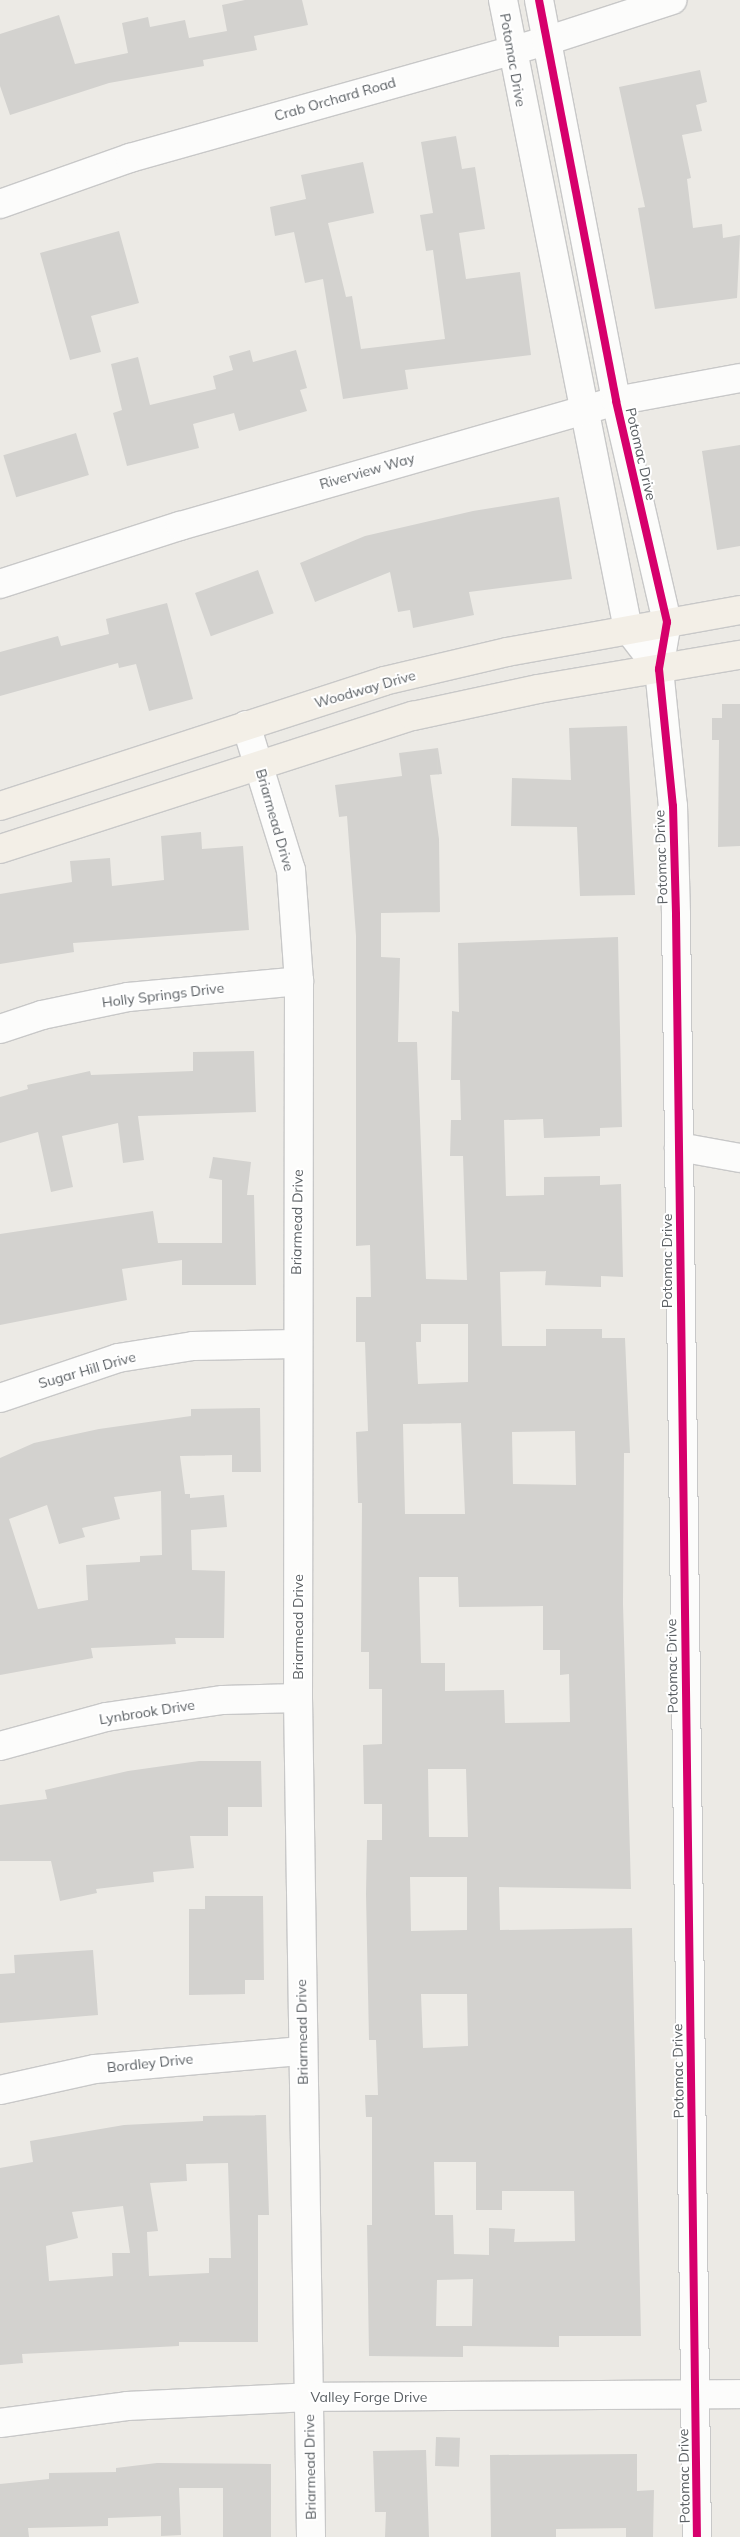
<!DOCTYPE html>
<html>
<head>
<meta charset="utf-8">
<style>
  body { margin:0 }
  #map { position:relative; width:740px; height:2537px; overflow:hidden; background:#eceae5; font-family:Mulish,sans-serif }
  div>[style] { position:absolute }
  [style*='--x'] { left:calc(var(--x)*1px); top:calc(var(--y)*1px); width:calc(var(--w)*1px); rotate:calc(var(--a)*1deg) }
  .building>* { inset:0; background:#d3d2cf; transform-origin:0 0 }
  .roads { filter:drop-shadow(1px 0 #c8c8c8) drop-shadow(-1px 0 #c8c8c8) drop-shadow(0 1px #c8c8c8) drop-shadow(0 -1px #c8c8c8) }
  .minor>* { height:28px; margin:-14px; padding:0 14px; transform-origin:14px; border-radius:14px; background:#fcfcfb }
  .major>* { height:28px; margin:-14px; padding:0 14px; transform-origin:14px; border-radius:14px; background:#f3efe7 }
  .cycleway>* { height:8px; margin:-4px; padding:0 4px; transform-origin:4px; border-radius:4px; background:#d6006c }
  span { translate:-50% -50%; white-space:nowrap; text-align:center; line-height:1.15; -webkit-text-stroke:4px #fff; paint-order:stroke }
  .street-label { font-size:14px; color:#5b6064 }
</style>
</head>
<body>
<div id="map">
  <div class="building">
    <div style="clip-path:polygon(245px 0,302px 0,308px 25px,254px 36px,257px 50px,203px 60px,204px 66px,109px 83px,10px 115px,0 86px,0 34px,59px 15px,75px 64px,128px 53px,122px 23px,148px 17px,150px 27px,185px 20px,189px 38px,227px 31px,222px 5px)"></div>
    <div style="clip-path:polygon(700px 70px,707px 102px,696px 105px,702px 131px,682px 135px,691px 178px,687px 179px,693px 228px,722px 224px,723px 238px,740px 235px,737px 298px,655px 309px,638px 208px,645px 207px,619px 87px)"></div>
    <div style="clip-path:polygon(456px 136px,462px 169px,475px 167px,485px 229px,459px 233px,466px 279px,520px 272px,531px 355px,405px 370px,408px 389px,343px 399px,323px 279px,305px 283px,294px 232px,275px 236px,270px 207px,306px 199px,301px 175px,363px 162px,374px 213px,328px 223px,346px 297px,352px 296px,361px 349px,445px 339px,433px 250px,426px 251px,420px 215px,433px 213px,421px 142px)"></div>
    <div style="clip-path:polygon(119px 231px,139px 303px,91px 316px,101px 352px,70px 360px,40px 253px)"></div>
    <div style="clip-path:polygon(250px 350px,253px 362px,296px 350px,307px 388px,300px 390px,307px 411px,239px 431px,234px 413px,193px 424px,199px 448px,127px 466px,113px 413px,122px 410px,111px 364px,138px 357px,150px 405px,216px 389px,213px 376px,233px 370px,229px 356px)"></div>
    <div style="left:76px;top:433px;width:44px;height:76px;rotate:73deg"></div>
    <div style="clip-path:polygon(740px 445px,740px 546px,717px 550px,702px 451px)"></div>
    <div style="clip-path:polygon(559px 497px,572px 579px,469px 592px,474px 615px,413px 628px,410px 610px,398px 612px,390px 572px,315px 602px,300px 563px,365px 536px,473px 511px)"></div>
    <div style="left:258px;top:570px;width:46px;height:67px;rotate:70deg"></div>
    <div style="clip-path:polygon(167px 603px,193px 699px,149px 711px,136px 664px,119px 668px,118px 663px,0 696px,0 652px,58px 636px,61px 646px,109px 634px,106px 619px)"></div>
    <div style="clip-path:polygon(722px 704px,740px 704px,740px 846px,718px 847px,719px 740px,712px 740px,712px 718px,722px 718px)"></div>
    <div style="clip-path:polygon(627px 726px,635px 895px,580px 896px,577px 827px,511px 826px,512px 778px,571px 780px,569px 728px)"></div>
    <div style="clip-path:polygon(evenodd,438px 748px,442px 774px,430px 775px,439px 839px,440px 912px,381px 913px,381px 957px,400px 958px,398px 1042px,417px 1042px,426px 1279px,467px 1280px,463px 1156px,450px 1156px,451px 1120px,461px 1120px,460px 1080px,451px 1080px,452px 1011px,459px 1012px,458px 943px,618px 937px,622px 1127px,600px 1128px,600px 1136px,544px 1138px,543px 1119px,504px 1120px,506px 1196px,544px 1195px,544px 1177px,600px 1176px,600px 1185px,621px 1184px,623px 1277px,601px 1276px,601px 1287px,545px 1285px,546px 1271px,500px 1272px,502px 1346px,546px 1346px,546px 1329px,602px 1329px,602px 1338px,625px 1338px,630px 1453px,624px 1453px,623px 1604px,631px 1889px,499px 1887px,500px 1930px,632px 1928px,641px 2336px,559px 2336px,559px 2347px,463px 2346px,463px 2357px,369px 2356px,367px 2225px,372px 2225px,372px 2117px,366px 2117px,365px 2095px,378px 2095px,376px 2040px,369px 2040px,366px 1894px,367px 1840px,382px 1840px,382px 1804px,364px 1804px,363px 1745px,382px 1744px,382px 1689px,369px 1689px,369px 1652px,361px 1652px,362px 1503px,358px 1503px,356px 1432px,368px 1431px,365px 1342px,356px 1342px,356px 1297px,371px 1297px,370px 1245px,356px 1246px,356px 936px,347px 816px,339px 817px,335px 785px,402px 776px,399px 753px,438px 748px,421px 1324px,468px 1324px,468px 1382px,418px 1384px,416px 1342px,421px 1342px,421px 1324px,438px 748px,461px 1423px,465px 1514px,405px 1514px,403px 1424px,461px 1423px,438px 748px,575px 1431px,576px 1485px,513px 1484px,512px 1432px,575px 1431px,438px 748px,419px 1577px,458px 1577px,459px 1607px,543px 1606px,543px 1650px,560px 1650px,560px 1675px,569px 1674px,570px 1722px,505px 1723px,504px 1690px,445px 1691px,445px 1663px,421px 1663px,419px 1577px,438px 748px,428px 1769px,466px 1769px,468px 1837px,429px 1837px,428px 1769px,438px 748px,410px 1877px,467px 1877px,467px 1930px,411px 1931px,410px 1877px,438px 748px,421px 1994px,467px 1994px,468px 2046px,423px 2048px,421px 1994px,438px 748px,434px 2162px,476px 2162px,476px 2210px,502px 2210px,502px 2191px,574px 2191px,575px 2241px,514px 2242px,515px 2229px,489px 2228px,489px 2255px,454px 2254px,453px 2215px,435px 2215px,434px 2162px,438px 748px,473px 2279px,472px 2326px,436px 2326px,437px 2280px,473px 2279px)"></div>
    <div style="clip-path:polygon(201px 832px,202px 849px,243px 846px,249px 930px,73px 943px,74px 952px,0 964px,0 894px,72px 882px,70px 861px,110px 858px,112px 886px,164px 880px,161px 836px)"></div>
    <div style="clip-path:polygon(254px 1051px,256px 1112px,138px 1116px,144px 1160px,123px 1163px,118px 1123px,62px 1136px,73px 1187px,51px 1192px,38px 1132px,0 1143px,0 1097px,28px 1089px,27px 1085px,90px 1071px,91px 1075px,193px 1071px,193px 1052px)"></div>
    <div style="clip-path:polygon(213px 1157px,251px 1162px,247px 1195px,254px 1195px,256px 1285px,182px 1285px,182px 1260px,122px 1269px,127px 1300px,0 1325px,0 1234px,153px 1211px,158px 1243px,222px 1243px,222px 1180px,209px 1178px)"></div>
    <div style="clip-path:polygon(evenodd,260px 1408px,261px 1472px,232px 1472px,232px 1455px,180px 1456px,185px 1494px,190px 1494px,190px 1498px,224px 1495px,227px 1527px,191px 1530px,192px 1570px,225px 1571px,224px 1638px,175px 1638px,176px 1644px,91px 1648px,93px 1658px,0 1675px,0 1458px,34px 1443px,99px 1429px,191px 1416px,191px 1409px,260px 1408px,161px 1491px,162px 1555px,140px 1556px,140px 1562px,86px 1565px,88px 1600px,38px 1609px,9px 1519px,47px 1505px,59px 1544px,85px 1537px,82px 1528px,120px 1519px,114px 1497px,161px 1491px)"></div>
    <div style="clip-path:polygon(199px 1761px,261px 1761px,262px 1807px,228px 1807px,228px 1836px,190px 1836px,194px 1868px,153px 1872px,154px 1882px,96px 1889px,97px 1893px,60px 1901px,51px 1861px,0 1861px,0 1805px,47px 1799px,45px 1790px,128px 1771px)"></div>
    <div style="clip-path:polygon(205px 1896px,263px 1896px,264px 1980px,245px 1980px,245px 1994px,189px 1995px,189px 1909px,205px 1909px)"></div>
    <div style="clip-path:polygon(93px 1950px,98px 2015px,0 2023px,0 1974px,15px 1973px,14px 1955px)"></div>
    <div style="clip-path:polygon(evenodd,266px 2115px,269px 2215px,258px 2215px,258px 2342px,179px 2342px,179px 2346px,22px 2354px,23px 2363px,0 2365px,0 2168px,33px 2162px,30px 2141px,124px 2125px,203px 2121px,203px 2116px,266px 2115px,228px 2163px,231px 2258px,209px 2258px,209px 2273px,149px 2276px,147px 2232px,158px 2231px,150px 2183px,187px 2181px,186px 2164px,228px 2163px,266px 2115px,123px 2206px,130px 2253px,112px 2253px,113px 2276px,49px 2281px,46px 2246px,78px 2238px,72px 2212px,123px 2206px)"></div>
    <div style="left:436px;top:2437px;width:24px;height:29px;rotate:2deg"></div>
    <div style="clip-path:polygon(426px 2450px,429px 2537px,385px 2537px,386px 2512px,375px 2512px,373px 2451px)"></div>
    <div style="clip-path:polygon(637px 2454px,637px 2491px,654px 2490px,653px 2537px,626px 2537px,626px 2528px,556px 2529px,556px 2537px,491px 2537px,490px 2455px)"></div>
    <div style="clip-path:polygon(157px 2463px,271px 2464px,271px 2537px,223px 2537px,223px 2488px,179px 2488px,181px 2535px,161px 2536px,161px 2516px,108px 2518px,108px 2526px,28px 2528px,29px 2537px,0 2537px,0 2484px,49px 2479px,49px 2473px,116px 2472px,116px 2468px)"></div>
  </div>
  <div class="roads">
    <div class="minor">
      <div style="--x:503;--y:0;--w:641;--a:78.76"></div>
      <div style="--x:628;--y:629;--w:51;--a:52.2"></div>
      <div style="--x:539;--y:0;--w:408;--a:79.1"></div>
      <div style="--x:616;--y:401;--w:227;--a:77"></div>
      <div style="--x:667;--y:622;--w:48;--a:99.7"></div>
      <div style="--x:659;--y:669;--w:138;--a:84.2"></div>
      <div style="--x:673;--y:806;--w:109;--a:88.4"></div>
      <div style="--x:676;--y:915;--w:1622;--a:89.26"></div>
      <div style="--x:0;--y:204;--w:138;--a:-19.5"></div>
      <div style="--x:130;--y:158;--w:432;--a:-15.7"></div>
      <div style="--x:546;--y:41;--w:133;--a:-18"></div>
      <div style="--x:0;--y:584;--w:189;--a:-17.9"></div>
      <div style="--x:180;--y:526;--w:454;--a:-16"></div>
      <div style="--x:616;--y:401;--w:126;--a:-10.5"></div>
      <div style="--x:246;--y:725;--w:152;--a:72.8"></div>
      <div style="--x:291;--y:870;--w:111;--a:85.9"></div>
      <div style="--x:299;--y:981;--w:717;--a:90.08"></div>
      <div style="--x:298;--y:1698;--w:839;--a:89.11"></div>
      <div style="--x:0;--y:1029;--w:44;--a:-18.4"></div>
      <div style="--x:42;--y:1015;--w:88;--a:-11.8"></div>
      <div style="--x:128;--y:997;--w:172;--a:-5.3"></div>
      <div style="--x:679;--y:1147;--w:62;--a:10.2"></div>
      <div style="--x:0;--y:1398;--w:125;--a:-18.7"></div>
      <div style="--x:118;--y:1358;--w:76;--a:-9.1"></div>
      <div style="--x:193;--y:1346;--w:103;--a:-1.1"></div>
      <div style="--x:0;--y:1746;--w:110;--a:-15.3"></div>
      <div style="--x:106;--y:1717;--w:118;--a:-8.3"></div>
      <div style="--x:223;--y:1700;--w:75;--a:-1.5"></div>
      <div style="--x:0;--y:2090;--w:97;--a:-12.5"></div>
      <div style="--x:95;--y:2069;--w:208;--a:-5"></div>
      <div style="--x:0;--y:2423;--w:128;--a:-7.6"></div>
      <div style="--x:127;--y:2406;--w:182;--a:-2.8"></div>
      <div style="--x:309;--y:2397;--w:431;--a:-0.4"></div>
    </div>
    <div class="major">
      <div style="--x:0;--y:806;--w:404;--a:-18"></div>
      <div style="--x:384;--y:681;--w:126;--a:-13.3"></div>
      <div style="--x:507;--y:652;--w:237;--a:-10.2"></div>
      <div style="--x:0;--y:849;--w:434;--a:-17.9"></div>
      <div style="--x:413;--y:716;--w:128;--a:-12.2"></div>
      <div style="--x:538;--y:689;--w:205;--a:-9.6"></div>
    </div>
  </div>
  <div class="cycleway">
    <div style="--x:539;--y:0;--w:408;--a:79.1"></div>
    <div style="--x:616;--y:401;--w:227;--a:77"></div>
    <div style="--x:667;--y:622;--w:48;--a:99.7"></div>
    <div style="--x:659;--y:669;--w:138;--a:84.2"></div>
    <div style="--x:673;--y:806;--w:109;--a:88.4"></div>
    <div style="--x:676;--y:915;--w:1622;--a:89.26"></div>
  </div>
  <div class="street-label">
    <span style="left:513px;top:60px;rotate:80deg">Potomac Drive</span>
    <span style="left:335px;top:99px;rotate:-16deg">Crab Orchard Road</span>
    <span style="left:641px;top:454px;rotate:77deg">Potomac Drive</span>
    <span style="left:367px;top:471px;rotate:-16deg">Riverview Way</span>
    <span style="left:365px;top:689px;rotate:-16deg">Woodway Drive</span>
    <span style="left:275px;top:820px;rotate:74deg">Briarmead Drive</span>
    <span style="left:661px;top:857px;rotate:-92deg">Potomac Drive</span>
    <span style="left:163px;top:995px;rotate:-7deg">Holly Springs Drive</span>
    <span style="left:297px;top:1222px;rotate:-89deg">Briarmead Drive</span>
    <span style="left:667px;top:1261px;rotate:-90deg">Potomac Drive</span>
    <span style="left:87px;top:1370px;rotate:-16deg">Sugar Hill Drive</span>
    <span style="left:298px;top:1627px;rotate:-90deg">Briarmead Drive</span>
    <span style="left:672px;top:1666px;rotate:-91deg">Potomac Drive</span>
    <span style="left:147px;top:1712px;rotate:-9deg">Lynbrook Drive</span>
    <span style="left:302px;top:2032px;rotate:-91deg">Briarmead Drive</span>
    <span style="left:150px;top:2063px;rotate:-6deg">Bordley Drive</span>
    <span style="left:678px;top:2071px;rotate:-91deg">Potomac Drive</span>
    <span style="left:369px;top:2397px">Valley Forge Drive</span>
    <span style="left:310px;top:2467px;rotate:-91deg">Briarmead Drive</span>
    <span style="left:684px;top:2476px;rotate:-91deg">Potomac Drive</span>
  </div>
</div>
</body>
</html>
